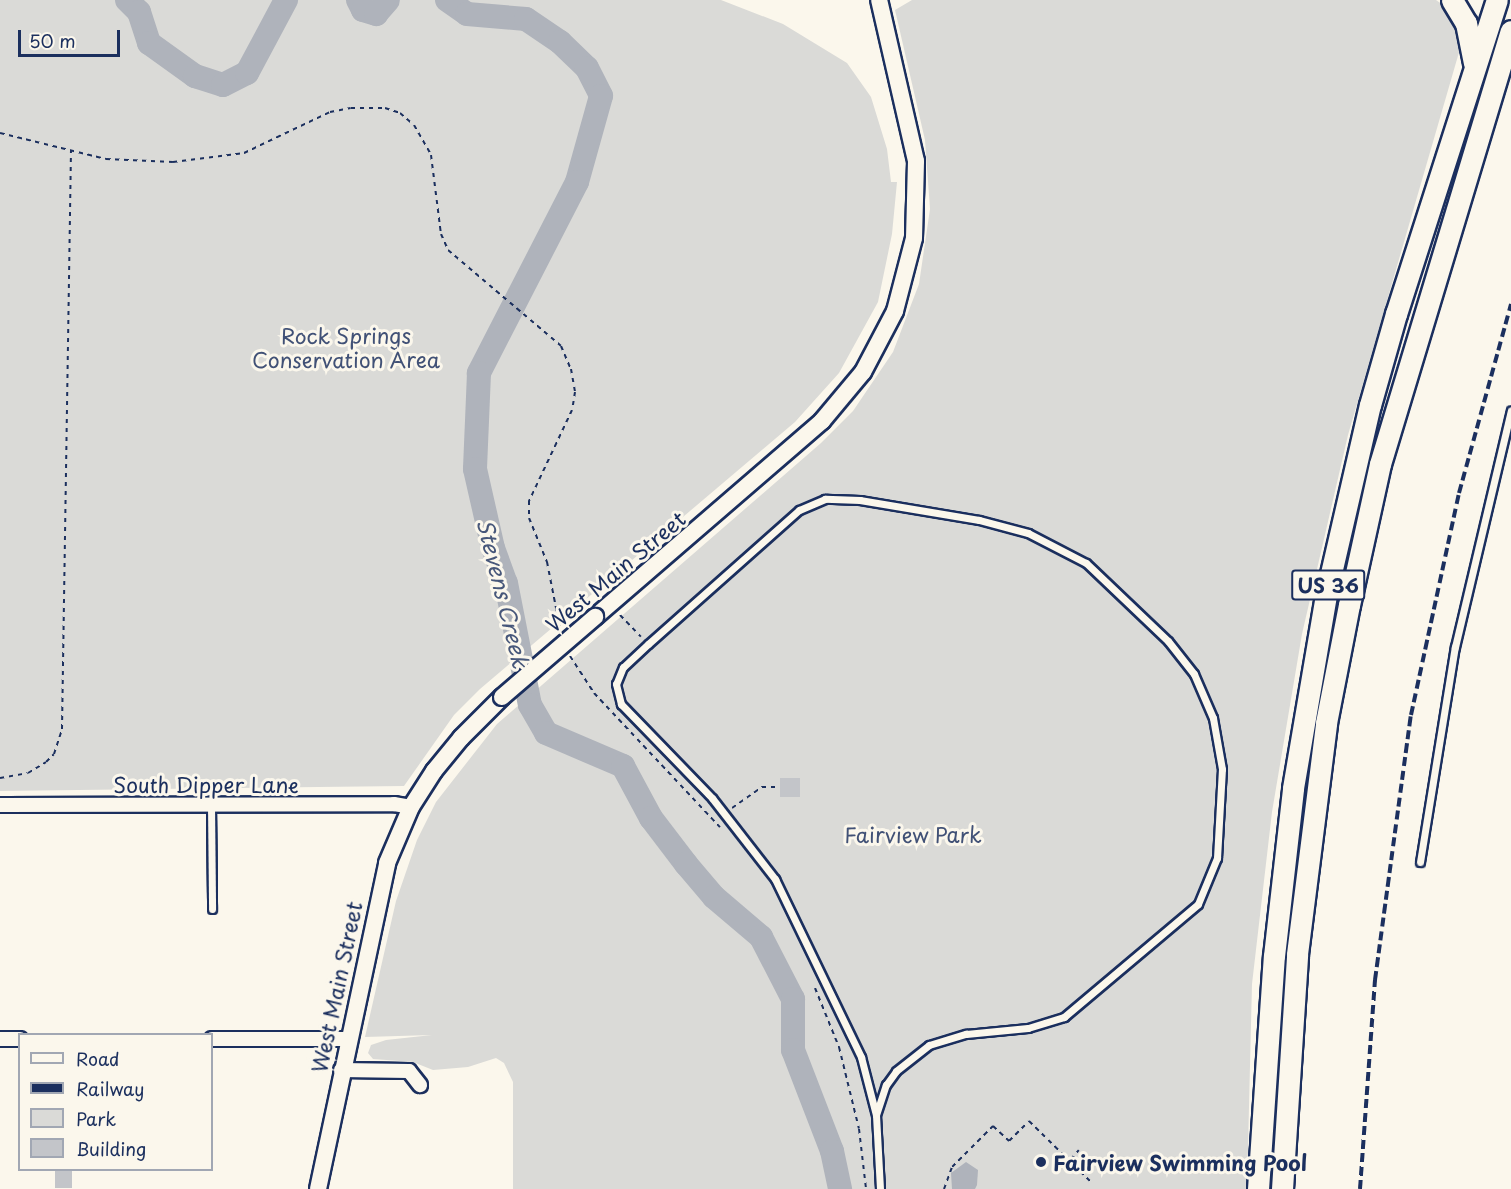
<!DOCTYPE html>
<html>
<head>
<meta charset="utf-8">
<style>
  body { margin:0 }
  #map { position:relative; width:1511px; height:1189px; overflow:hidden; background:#fbf7ec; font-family:"Playpen Sans",sans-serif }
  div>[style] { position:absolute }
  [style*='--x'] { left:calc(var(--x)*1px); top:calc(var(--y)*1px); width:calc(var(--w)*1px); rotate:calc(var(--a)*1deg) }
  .green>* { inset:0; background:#dadad7 }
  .water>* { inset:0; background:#afb3bb }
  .river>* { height:24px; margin:-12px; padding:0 12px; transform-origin:12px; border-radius:12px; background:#afb3bb }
  .building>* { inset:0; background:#c3c5c9; transform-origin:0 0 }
  .path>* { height:2px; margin-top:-1px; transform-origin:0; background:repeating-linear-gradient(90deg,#1b2f5e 0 4.5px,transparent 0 9px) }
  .roads { filter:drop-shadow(2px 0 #1b2f5e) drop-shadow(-2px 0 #1b2f5e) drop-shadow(0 2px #1b2f5e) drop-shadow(0 -2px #1b2f5e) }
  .service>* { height:7px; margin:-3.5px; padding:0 3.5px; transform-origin:3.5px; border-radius:3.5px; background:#fbf7ec }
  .minor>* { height:14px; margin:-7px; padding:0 7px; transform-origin:7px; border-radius:7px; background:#fbf7ec }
  .tertiary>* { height:16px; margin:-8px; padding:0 8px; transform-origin:8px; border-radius:8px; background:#fbf7ec }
  .primary>* { height:21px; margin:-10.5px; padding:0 10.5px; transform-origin:10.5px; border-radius:10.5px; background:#fbf7ec }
  .rail>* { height:4px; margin-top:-2px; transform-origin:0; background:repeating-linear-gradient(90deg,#1b2f5e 0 9px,transparent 0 13.5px) }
  .bridges { filter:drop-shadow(2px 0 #1b2f5e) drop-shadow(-2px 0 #1b2f5e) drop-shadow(0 2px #1b2f5e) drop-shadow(0 -2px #1b2f5e) }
  .tertiary-bridge>* { height:16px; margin:-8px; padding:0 8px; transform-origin:8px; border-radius:8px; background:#fbf7ec }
  .dots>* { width:16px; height:16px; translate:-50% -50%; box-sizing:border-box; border:3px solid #fbf7ec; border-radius:50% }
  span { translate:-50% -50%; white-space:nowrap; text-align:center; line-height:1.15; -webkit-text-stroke:6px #fbf7ec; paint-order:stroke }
  .shield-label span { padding:2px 4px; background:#fbf7ec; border:2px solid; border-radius:4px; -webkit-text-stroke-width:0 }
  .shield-label { font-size:20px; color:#1b2f5e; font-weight:700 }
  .park-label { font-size:21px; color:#415176 }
  .street-label { font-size:21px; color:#1b2f5e }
  .poi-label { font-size:21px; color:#1b2f5e; font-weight:700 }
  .left { translate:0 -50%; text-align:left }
  .water-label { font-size:22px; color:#47577a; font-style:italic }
  .legend { position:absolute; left:18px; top:1033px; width:195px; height:138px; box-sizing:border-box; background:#fbf7ec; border:2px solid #a1a7b3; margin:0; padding:8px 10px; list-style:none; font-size:18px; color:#1b2f5e }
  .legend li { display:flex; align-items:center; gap:12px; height:30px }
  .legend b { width:30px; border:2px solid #a1a7b3 }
  .scale { position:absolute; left:18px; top:30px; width:102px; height:27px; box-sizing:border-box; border:3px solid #1b2f5e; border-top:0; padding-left:8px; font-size:18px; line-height:21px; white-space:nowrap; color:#1b2f5e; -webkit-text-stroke:4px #fbf7ec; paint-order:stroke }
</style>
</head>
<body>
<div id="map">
  <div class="green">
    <div style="clip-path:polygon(0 0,721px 0,783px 24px,847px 63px,871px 97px,887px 149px,891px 182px,897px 182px,892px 234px,878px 302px,839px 373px,795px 422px,480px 689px,454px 715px,404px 786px,0 791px)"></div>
    <div style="clip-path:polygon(912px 0,1436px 0,1453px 12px,1462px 42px,1348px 435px,1302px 634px,1272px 812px,1252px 984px,1247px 1189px,513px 1189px,513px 1082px,504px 1063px,496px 1058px,468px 1067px,433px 1070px,413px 1062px,373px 1059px,368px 1053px,371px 1045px,386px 1040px,432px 1035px,365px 1037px,396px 901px,417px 840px,436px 802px,497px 724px,821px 443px,853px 411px,893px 352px,919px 284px,930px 209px,925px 140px,895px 10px)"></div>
  </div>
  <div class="water">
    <div style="clip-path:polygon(966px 1162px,978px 1170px,977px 1185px,975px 1189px,952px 1189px,951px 1173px)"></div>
  </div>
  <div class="river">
    <div style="--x:127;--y:0;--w:17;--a:45"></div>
    <div style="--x:139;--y:12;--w:33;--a:72"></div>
    <div style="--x:149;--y:43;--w:57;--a:35.7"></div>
    <div style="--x:195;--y:76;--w:29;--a:18"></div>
    <div style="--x:223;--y:85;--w:27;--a:-27"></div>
    <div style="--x:247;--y:73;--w:83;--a:-61.9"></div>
    <div style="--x:358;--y:0;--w:11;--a:63"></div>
    <div style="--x:363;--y:10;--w:14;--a:17"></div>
    <div style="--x:376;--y:14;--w:18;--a:-49"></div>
    <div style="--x:447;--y:0;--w:24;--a:35"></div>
    <div style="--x:467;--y:14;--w:59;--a:4.8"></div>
    <div style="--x:526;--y:19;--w:41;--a:34.1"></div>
    <div style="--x:560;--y:42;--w:37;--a:44"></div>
    <div style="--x:587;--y:68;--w:31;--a:63"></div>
    <div style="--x:601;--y:96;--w:89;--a:105.6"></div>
    <div style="--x:577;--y:182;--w:215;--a:117.2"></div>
    <div style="--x:479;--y:373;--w:96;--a:92.4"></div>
    <div style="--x:475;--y:469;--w:81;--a:77.2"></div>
    <div style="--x:493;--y:548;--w:37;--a:70"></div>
    <div style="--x:506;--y:583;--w:124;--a:78.9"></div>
    <div style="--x:530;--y:705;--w:32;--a:60"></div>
    <div style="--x:546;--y:733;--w:84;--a:23.2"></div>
    <div style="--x:623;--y:766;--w:59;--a:61.7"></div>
    <div style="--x:651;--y:818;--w:58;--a:52.7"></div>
    <div style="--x:686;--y:864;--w:43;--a:49.7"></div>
    <div style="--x:714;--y:897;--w:62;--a:40.4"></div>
    <div style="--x:761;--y:937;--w:70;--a:62.7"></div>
    <div style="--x:793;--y:999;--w:51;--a:90"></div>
    <div style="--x:793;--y:1050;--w:108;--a:68.9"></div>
    <div style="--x:832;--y:1151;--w:39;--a:78"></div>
  </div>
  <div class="building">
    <div style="left:780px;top:778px;width:20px;height:19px"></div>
    <div style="left:55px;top:1170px;width:17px;height:18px"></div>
  </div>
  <div class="path">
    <div style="--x:0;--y:133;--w:109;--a:13.8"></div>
    <div style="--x:106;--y:159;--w:67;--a:2.6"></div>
    <div style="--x:173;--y:162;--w:72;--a:-7.2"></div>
    <div style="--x:244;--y:153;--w:95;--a:-25.5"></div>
    <div style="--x:330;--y:112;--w:21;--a:-11"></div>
    <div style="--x:351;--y:108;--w:34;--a:0"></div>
    <div style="--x:385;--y:108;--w:16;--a:18"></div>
    <div style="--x:400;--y:113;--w:18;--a:41"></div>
    <div style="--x:414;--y:125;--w:34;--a:60"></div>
    <div style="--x:431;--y:155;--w:80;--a:82.8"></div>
    <div style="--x:441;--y:234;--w:17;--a:66"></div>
    <div style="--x:448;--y:250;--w:148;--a:40.3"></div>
    <div style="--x:561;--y:346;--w:25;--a:67"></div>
    <div style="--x:571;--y:369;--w:23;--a:80"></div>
    <div style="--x:575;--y:392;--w:18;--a:99"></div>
    <div style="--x:572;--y:410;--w:101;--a:115.3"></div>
    <div style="--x:529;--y:501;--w:17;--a:90"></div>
    <div style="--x:529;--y:518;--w:48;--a:67.8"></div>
    <div style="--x:547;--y:562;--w:67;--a:78.9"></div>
    <div style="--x:620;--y:615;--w:30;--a:46"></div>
    <div style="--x:570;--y:656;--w:44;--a:57"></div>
    <div style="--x:594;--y:693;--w:184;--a:46.8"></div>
    <div style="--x:0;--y:778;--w:28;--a:-10"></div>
    <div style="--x:28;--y:773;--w:21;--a:-31"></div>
    <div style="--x:46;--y:762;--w:11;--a:-45"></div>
    <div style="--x:54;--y:754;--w:26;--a:-72"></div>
    <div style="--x:62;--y:729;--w:578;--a:-89.11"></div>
    <div style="--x:732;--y:808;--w:37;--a:-35"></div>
    <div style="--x:762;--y:787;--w:18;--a:0"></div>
    <div style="--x:815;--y:988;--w:64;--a:67.9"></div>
    <div style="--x:839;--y:1047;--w:84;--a:76.3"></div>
    <div style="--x:859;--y:1129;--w:60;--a:83.3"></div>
    <div style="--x:1065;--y:1166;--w:21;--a:-49"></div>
    <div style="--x:944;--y:1189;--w:23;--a:-70"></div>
    <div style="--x:952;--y:1167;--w:58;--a:-45"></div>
    <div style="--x:993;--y:1126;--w:22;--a:43"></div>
    <div style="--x:1009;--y:1141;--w:28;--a:-45"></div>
    <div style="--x:1029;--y:1121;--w:88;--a:44.5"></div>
  </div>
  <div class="roads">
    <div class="service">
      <div style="--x:211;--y:805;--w:104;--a:89.4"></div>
      <div style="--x:1420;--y:862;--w:218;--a:-80.8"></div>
      <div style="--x:1455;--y:647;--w:243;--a:-76.7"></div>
      <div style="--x:876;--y:1115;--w:32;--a:-72"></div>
      <div style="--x:886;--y:1085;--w:17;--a:-54"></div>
      <div style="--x:896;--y:1071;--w:42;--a:-38.2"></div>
      <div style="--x:929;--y:1045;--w:39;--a:-17"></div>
      <div style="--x:966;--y:1034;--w:62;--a:-5.5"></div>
      <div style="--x:1028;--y:1028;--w:38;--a:-17"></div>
      <div style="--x:1064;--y:1017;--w:175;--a:-40.1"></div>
      <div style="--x:1198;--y:904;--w:50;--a:-67.6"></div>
      <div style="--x:1217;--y:858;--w:89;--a:-86.8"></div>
      <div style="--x:1222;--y:769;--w:52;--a:-100"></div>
      <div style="--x:1213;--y:718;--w:48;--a:-113.4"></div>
      <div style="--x:1194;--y:674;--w:42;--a:-128.2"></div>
      <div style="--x:1168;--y:641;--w:113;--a:-136.4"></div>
      <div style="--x:1086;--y:563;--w:65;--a:-152.7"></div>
      <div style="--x:1028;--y:533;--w:51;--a:-165.1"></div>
      <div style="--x:979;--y:520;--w:121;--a:-170.5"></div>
      <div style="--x:860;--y:500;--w:35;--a:-178"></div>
      <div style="--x:825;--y:499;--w:28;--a:157"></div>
      <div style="--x:799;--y:510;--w:202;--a:138.4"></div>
      <div style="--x:648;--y:644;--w:34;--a:137"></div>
      <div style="--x:623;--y:667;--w:18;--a:112"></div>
      <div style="--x:616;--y:684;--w:21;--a:76"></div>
      <div style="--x:621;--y:704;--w:131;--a:45.9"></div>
      <div style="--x:712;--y:798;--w:103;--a:52.1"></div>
      <div style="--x:775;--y:879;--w:198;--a:64.2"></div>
      <div style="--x:861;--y:1057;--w:60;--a:75.5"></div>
      <div style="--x:876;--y:1115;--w:74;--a:86.9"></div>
    </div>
    <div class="minor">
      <div style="--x:0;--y:805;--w:394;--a:-0.1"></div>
      <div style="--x:394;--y:804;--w:17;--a:10"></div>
      <div style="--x:0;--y:1039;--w:20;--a:0"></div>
      <div style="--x:212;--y:1039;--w:136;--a:0"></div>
      <div style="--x:341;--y:1070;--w:68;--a:0.8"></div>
      <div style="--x:409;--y:1071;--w:18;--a:52"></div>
    </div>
    <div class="tertiary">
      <div style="--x:595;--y:617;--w:300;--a:-40.8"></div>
      <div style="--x:822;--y:421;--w:64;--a:-50.1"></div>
      <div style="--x:863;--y:372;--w:69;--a:-62.3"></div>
      <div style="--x:895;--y:311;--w:75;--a:-75.4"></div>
      <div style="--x:914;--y:238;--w:77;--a:-88.5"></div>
      <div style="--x:916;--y:161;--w:165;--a:-102.9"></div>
      <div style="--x:318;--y:1189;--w:333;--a:-78"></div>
      <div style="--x:387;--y:863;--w:61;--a:-66.8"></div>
      <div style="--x:411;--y:807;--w:43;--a:-57.4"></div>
      <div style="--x:434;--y:771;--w:43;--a:-50.7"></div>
      <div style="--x:461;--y:738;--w:58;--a:-45"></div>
    </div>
    <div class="primary">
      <div style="--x:1452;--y:0;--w:27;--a:59"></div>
      <div style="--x:1466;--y:23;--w:41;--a:78.7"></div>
      <div style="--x:1258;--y:1189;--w:234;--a:-86.1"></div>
      <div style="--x:1274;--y:956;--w:169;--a:-83.5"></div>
      <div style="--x:1293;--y:788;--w:196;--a:-80.3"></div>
      <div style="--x:1326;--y:595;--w:195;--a:-77"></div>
      <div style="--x:1370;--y:405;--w:95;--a:-74.1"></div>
      <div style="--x:1396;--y:314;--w:330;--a:-72.2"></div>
      <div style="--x:1282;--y:1189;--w:235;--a:-86.3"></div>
      <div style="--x:1297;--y:954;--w:233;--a:-82.8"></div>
      <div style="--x:1326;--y:723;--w:120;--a:-79"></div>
      <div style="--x:1349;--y:605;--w:144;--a:-77.6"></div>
      <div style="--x:1380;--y:464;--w:452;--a:-73.2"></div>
    </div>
  </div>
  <div class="rail">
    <div style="--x:1360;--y:1189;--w:210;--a:-85.9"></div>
    <div style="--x:1375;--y:980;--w:267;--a:-82.3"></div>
    <div style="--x:1411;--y:715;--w:227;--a:-77.8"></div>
    <div style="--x:1459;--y:493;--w:196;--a:-74.6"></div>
  </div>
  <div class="bridges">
    <div class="tertiary-bridge">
      <div style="--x:502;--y:697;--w:123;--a:-40.7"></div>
    </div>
  </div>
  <div class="dots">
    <div style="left:1041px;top:1162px;background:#1b2f5e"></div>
  </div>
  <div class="shield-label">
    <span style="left:1328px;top:585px">US 36</span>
  </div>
  <div class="park-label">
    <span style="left:346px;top:347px">Rock Springs<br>Conservation Area</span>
    <span style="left:913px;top:834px">Fairview Park</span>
  </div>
  <div class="street-label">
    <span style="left:615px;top:571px;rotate:-40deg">West Main Street</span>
    <span style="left:206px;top:784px">South Dipper Lane</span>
    <span style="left:336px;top:987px;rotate:-78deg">West Main Street</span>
  </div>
  <div class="poi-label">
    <span class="left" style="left:1053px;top:1162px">Fairview Swimming Pool</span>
  </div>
  <div class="water-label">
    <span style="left:504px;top:593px;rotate:76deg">Stevens Creek</span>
  </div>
  <ul class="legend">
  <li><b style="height:8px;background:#fbf7ec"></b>Road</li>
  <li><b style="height:8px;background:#1b2f5e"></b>Railway</li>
  <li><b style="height:16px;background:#dadad7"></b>Park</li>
  <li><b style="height:16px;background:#c3c5c9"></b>Building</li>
  </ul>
  <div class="scale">50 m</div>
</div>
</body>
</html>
